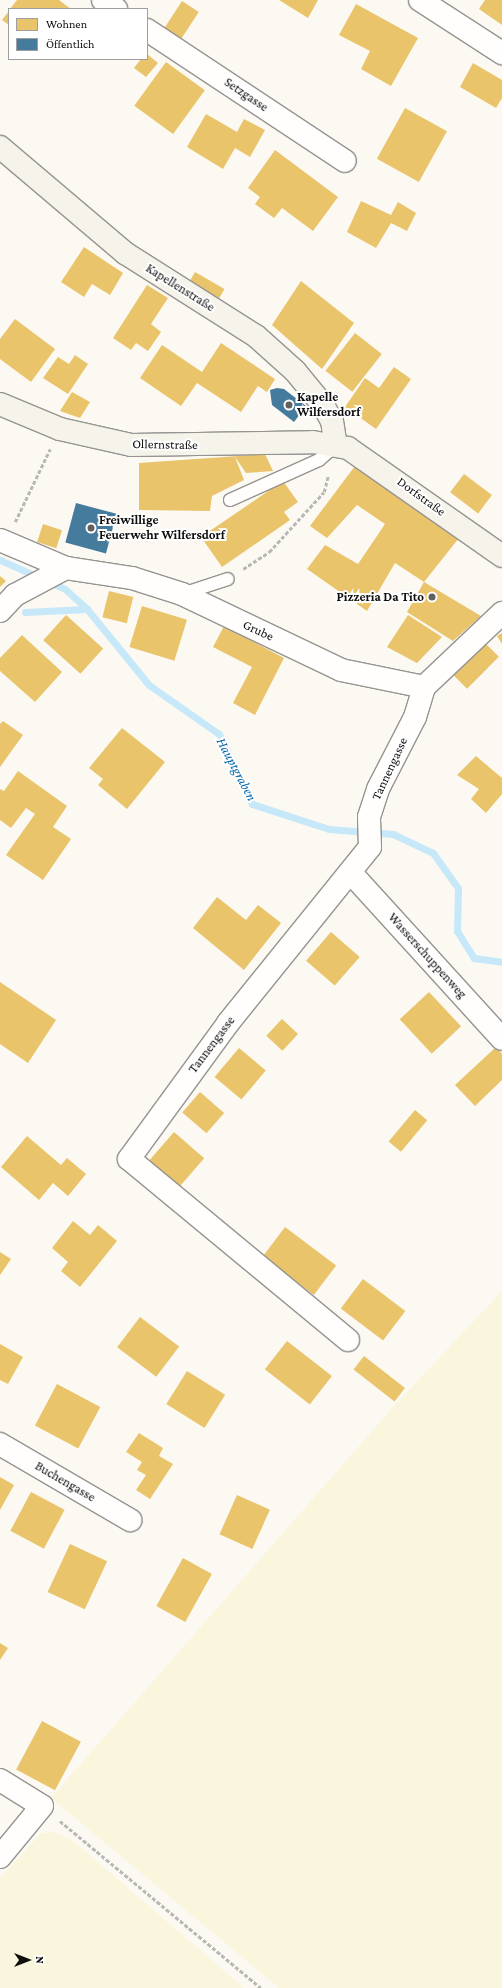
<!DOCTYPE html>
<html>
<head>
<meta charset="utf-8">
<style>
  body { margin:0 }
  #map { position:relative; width:502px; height:1988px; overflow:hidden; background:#fcf9f2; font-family:"Crimson Pro",serif }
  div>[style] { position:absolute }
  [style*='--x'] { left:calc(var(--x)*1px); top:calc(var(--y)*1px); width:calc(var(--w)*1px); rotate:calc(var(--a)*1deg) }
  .farmland>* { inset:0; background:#faf6dd }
  .homes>* { inset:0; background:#e9c46a; transform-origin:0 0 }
  .public>* { inset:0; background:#457b9d; transform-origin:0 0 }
  .stream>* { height:7px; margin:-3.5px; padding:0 3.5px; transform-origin:3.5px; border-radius:3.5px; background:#c6e8f8 }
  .path>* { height:2.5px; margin-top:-1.25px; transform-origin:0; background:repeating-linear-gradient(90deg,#b8b8b6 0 4px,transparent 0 6px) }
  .roads { filter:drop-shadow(1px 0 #959491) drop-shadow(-1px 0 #959491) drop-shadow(0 1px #959491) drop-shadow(0 -1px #959491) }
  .lane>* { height:12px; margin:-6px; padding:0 6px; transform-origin:6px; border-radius:6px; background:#fffefd }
  .street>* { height:22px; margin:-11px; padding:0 11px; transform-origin:11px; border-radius:11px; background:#fffefd }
  .secondary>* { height:22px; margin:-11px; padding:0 11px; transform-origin:11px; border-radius:11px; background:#f5f3ea }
  .dots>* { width:11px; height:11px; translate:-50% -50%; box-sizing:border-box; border:2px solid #fff; border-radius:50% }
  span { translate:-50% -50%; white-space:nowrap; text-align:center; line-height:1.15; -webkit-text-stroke:4px #fff; paint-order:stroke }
  .street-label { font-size:13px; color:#0e0e0e }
  .poi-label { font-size:13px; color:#0e0e0e; font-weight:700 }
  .left { translate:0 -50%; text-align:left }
  .right { translate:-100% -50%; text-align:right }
  .water-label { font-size:14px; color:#0c6aab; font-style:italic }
  .legend { position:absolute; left:8px; top:8px; width:140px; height:52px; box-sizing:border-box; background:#fff; border:1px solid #9f9f9f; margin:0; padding:5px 7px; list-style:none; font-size:12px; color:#0e0e0e }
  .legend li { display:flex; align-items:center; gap:8px; height:20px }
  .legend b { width:20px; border:1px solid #9f9f9f }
  .north { position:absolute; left:8px; top:1940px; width:40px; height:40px; -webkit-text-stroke:3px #fff; paint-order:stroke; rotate:90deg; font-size:11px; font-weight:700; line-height:16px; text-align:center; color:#0e0e0e }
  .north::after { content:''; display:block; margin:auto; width:14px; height:18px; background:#0e0e0e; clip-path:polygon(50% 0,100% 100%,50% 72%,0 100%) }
</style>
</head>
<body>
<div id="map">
  <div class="farmland">
    <div style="clip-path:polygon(502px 1291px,502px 1988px,279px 1988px,51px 1798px,394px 1406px)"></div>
    <div style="clip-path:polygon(54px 1832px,71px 1839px,244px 1988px,0 1988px,0 1878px,41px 1833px)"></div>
  </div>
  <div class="homes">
    <div style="clip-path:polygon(17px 0,59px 0,71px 9px,10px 9px)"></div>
    <div style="clip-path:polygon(279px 0,318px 0,308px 18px)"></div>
    <div style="clip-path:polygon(485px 0,502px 0,502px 25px,479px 9px)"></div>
    <div style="left:182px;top:1px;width:20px;height:36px;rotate:33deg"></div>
    <div style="clip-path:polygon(356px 4px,418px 38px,391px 86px,361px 69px,370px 51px,339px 35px)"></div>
    <div style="clip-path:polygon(9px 11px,9px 25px,2px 20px)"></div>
    <div style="clip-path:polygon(147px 54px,158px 63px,146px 77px,134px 68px,141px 59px,147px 59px)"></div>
    <div style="left:166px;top:62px;width:48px;height:54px;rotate:36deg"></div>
    <div style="clip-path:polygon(473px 63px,502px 80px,502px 98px,496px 108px,460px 87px)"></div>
    <div style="left:405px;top:108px;width:48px;height:58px;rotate:29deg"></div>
    <div style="clip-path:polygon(206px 114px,237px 132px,244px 119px,265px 130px,250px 157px,235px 148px,223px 169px,187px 147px)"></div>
    <div style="clip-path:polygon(275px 150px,338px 197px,313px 231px,282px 208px,274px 218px,255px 204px,260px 197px,248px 188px)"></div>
    <div style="clip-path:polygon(361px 201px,391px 215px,398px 202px,416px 213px,407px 231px,391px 223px,376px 248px,347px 232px)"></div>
    <div style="clip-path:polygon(84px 247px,123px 273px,110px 295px,92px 284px,84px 297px,61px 282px)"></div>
    <div style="left:195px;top:272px;width:34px;height:12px;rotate:30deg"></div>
    <div style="clip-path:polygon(301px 281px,354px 323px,322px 369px,272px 325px)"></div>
    <div style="clip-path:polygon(147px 285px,168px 298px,151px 324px,161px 332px,148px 351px,136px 343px,131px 350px,113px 338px)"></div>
    <div style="clip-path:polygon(15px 319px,55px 349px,31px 382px,0 359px,0 339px)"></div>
    <div style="left:355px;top:333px;width:34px;height:48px;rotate:38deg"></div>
    <div style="clip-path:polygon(221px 343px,275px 379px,267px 392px,258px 386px,241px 412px,197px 383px,181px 406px,140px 378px,162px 345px,202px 372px)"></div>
    <div style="clip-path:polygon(75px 355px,88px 364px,68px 394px,43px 378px,58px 357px,69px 364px)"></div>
    <div style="clip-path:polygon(394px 367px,411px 379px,376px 429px,345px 407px,365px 378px,379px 388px)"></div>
    <div style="clip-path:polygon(72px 392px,90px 402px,80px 418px,60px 411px)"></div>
    <div style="clip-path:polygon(265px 454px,273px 471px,246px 473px,235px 457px,244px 480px,212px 496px,210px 511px,139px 510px,139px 463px)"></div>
    <div style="clip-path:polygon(355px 466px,459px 538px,424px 582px,395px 563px,367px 611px,307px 569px,325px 545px,358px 564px,385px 524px,357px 505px,327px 538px,310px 526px)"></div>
    <div style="left:464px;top:474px;width:35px;height:23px;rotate:37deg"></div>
    <div style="clip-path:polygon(283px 481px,298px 502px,284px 512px,290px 520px,222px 567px,201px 537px)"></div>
    <div style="left:43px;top:524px;width:20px;height:19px;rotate:18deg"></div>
    <div style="clip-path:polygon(0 576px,6px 581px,0 587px)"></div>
    <div style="clip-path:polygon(424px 582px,481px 616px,453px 641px,407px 612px)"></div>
    <div style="left:109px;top:591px;width:25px;height:27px;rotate:14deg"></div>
    <div style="left:142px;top:606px;width:47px;height:43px;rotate:17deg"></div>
    <div style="left:66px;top:615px;width:50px;height:34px;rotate:42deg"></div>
    <div style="clip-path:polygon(408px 615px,442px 637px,417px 663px,387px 647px)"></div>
    <div style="clip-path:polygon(224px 626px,284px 658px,255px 715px,233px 703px,252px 667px,213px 647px)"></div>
    <div style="clip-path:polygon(502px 633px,502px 644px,497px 636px)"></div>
    <div style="clip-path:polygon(22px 635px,62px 672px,35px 702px,0 671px,0 658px)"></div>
    <div style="left:484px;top:642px;width:21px;height:45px;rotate:45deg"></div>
    <div style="clip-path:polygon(3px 721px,23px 735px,0 767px,0 724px)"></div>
    <div style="clip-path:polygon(122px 728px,165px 762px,127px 809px,98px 785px,103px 779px,89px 768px)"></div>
    <div style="clip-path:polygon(476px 756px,502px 778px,502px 794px,486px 813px,471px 799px,479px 789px,457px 775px)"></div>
    <div style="clip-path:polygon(18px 771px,67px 806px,53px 827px,71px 839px,43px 880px,6px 855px,35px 814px,26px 808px,11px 828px,0 820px,0 789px,4px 791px)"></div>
    <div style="clip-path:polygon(217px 897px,246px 920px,258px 905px,281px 923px,244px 970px,193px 928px)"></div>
    <div style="left:331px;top:932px;width:38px;height:38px;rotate:41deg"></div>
    <div style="clip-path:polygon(0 982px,56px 1020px,28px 1063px,0 1044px)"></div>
    <div style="left:429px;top:992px;width:47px;height:40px;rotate:47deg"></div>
    <div style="left:282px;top:1019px;width:22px;height:23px;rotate:43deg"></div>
    <div style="clip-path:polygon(496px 1047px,502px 1054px,502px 1080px,475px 1106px,455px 1085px)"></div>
    <div style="left:239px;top:1048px;width:35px;height:38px;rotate:40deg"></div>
    <div style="left:200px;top:1092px;width:32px;height:27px;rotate:41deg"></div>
    <div style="left:415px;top:1110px;width:16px;height:41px;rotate:40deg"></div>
    <div style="left:174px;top:1132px;width:40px;height:38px;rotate:41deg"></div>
    <div style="clip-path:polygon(27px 1136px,61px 1165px,67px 1158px,86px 1174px,68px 1196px,53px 1183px,39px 1200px,1px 1167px)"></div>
    <div style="clip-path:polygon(73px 1221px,90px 1235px,98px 1225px,117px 1241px,80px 1287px,61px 1271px,68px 1262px,52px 1248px)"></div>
    <div style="left:285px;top:1227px;width:64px;height:37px;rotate:37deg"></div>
    <div style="clip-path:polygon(0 1252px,11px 1259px,0 1275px)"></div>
    <div style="left:363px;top:1279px;width:53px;height:37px;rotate:37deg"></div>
    <div style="left:140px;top:1317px;width:49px;height:38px;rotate:37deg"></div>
    <div style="left:287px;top:1341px;width:57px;height:36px;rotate:38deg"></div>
    <div style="clip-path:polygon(0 1344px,23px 1357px,8px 1384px,0 1380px)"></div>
    <div style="left:364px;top:1356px;width:52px;height:17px;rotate:38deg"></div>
    <div style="left:187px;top:1371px;width:45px;height:39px;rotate:32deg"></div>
    <div style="left:57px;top:1384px;width:49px;height:47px;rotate:28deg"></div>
    <div style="clip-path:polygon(139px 1433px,163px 1448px,159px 1456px,173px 1464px,150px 1499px,136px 1490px,146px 1475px,137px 1470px,142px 1462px,126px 1452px)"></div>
    <div style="clip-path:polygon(0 1477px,14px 1485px,0 1510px)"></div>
    <div style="left:31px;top:1492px;width:38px;height:44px;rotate:28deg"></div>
    <div style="left:237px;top:1495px;width:36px;height:43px;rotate:24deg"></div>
    <div style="left:70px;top:1544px;width:41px;height:53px;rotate:25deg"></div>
    <div style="left:183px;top:1558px;width:33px;height:55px;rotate:29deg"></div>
    <div style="clip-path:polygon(0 1643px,8px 1648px,0 1660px)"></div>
    <div style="left:42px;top:1721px;width:44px;height:55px;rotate:28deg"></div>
  </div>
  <div class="public">
    <div style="clip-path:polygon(277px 388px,284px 389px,306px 406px,294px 422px,272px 405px,270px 390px)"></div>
    <div style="left:76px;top:503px;width:42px;height:41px;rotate:15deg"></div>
  </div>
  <div class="stream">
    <div style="--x:0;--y:560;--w:71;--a:24"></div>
    <div style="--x:65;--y:589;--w:30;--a:42"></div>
    <div style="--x:87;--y:609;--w:98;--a:50.8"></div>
    <div style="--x:149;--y:685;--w:85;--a:35"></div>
    <div style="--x:219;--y:734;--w:77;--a:64.8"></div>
    <div style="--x:252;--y:804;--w:81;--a:18"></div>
    <div style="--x:329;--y:829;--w:64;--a:4.5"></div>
    <div style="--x:393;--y:834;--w:44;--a:25.4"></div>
    <div style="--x:433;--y:853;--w:43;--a:54.5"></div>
    <div style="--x:458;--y:888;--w:43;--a:91.3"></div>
    <div style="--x:457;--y:931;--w:32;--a:58"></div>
    <div style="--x:474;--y:958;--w:28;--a:8"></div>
    <div style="--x:25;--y:612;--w:62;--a:-2.8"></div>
  </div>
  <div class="path">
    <div style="--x:15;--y:522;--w:81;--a:-64.4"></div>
    <div style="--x:243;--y:569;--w:31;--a:-33"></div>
    <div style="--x:269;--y:552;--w:81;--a:-47.5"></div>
    <div style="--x:324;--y:492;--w:16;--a:-76"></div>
    <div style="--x:60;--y:1821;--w:261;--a:39.7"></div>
  </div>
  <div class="roads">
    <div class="lane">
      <div style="--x:230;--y:500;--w:98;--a:-24.2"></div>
      <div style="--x:319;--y:460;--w:23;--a:-41"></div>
      <div style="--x:182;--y:594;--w:48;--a:-18.1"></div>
    </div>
    <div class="street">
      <div style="--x:103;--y:0;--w:16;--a:35"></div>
      <div style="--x:420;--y:0;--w:98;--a:32.9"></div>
      <div style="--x:147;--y:30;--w:237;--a:33.5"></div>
      <div style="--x:0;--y:540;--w:72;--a:23"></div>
      <div style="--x:0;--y:611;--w:22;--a:-47"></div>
      <div style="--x:15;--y:595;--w:58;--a:-27.9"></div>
      <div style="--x:66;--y:568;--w:67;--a:8.6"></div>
      <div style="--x:132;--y:578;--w:52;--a:17.7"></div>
      <div style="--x:182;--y:594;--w:176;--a:25.5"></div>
      <div style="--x:341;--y:670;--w:85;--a:11.6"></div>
      <div style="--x:424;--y:687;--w:108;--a:-43.5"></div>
      <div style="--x:351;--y:873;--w:224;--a:47.7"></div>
      <div style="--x:348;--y:1340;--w:284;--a:-140.4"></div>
      <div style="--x:129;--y:1159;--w:168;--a:-53.9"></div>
      <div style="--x:228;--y:1023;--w:226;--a:-51.1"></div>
      <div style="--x:370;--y:847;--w:30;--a:-92"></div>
      <div style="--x:369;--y:817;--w:29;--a:-72"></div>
      <div style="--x:378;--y:789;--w:81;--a:-62.8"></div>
      <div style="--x:415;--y:717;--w:31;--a:-73"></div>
      <div style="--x:0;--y:1444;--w:151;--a:30.3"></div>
      <div style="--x:0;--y:1780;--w:49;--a:31.8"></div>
      <div style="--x:42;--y:1806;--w:66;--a:129.5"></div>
    </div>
    <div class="secondary">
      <div style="--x:0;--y:147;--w:164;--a:40.3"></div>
      <div style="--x:125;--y:253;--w:155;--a:32.4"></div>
      <div style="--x:256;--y:336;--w:52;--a:41.9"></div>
      <div style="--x:295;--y:371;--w:44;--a:50.5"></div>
      <div style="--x:323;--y:405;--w:18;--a:61"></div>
      <div style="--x:332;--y:421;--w:24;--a:81"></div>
      <div style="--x:0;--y:404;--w:65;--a:22.6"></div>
      <div style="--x:60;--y:429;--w:73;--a:12.7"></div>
      <div style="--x:131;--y:445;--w:182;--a:-0.9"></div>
      <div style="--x:313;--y:442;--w:36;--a:10"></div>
      <div style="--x:348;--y:448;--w:188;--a:35"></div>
    </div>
  </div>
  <div class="dots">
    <div style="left:289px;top:405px;background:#61605e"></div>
    <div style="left:91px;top:528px;background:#61605e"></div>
    <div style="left:432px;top:597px;background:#61605e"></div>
  </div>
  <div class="street-label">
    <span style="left:246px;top:95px;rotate:34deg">Setzgasse</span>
    <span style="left:180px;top:288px;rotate:32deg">Kapellenstraße</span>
    <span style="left:165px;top:445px;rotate:1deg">Ollernstraße</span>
    <span style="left:421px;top:497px;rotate:36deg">Dorfstraße</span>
    <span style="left:258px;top:631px;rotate:25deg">Grube</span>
    <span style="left:390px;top:769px;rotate:-65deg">Tannengasse</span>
    <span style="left:427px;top:956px;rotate:48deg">Wasserschuppenweg</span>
    <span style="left:212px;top:1045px;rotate:-53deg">Tannengasse</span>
    <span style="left:65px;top:1482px;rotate:30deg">Buchengasse</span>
  </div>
  <div class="poi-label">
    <span class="left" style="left:297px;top:405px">Kapelle<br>Wilfersdorf</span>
    <span class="left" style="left:99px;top:528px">Freiwillige<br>Feuerwehr Wilfersdorf</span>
    <span class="right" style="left:424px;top:597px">Pizzeria Da Tito</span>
  </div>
  <div class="water-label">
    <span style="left:237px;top:769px;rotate:62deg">Hauptgraben</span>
  </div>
  <ul class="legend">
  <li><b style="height:11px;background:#e9c46a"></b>Wohnen</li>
  <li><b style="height:11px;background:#457b9d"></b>Öffentlich</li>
  </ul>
  <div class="north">N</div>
</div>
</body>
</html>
